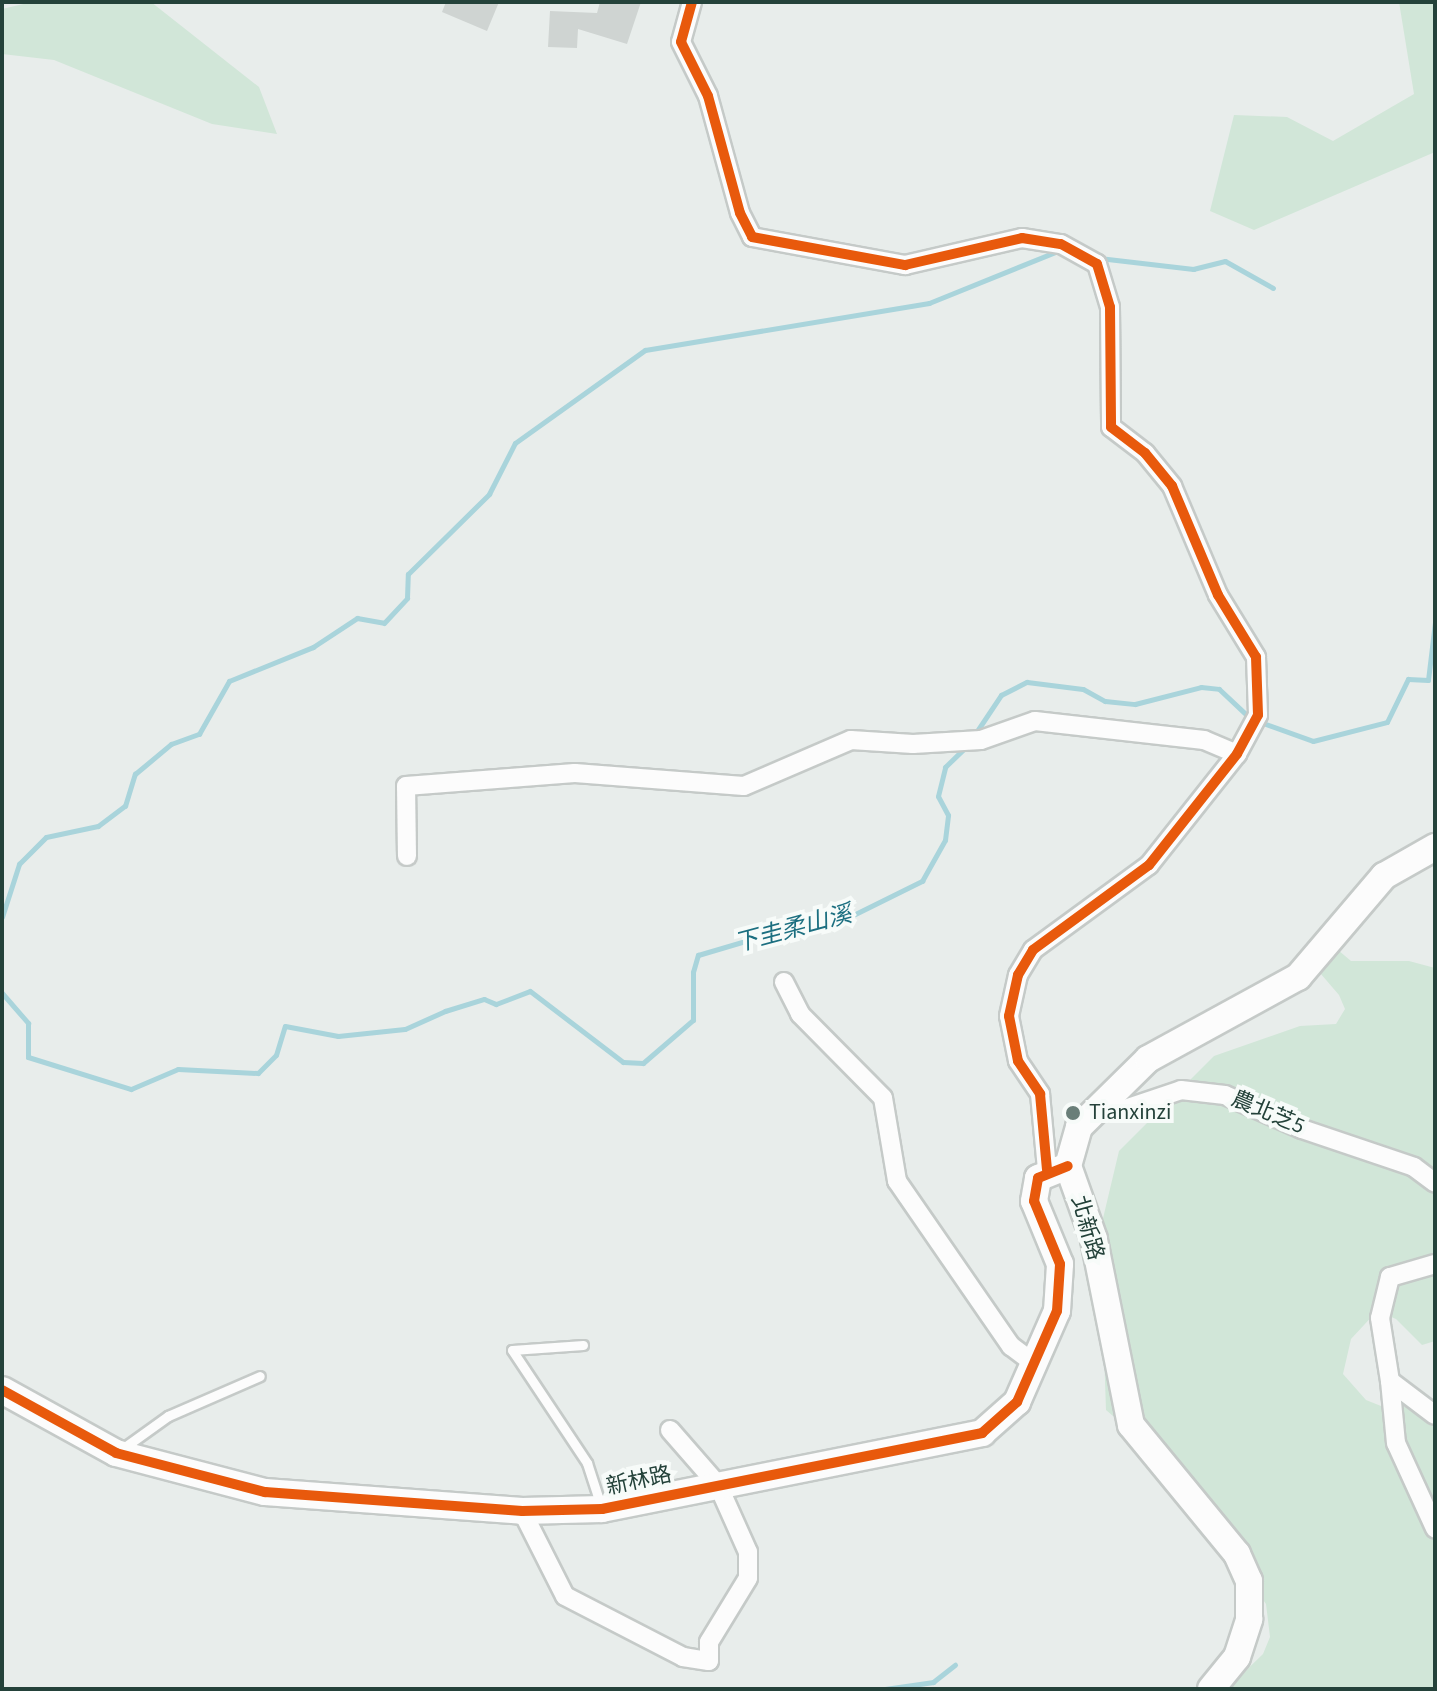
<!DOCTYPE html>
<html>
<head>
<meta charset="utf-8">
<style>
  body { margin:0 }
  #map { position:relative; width:1437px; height:1691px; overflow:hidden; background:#e8edeb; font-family:"Source Sans 3","Noto Sans TC",sans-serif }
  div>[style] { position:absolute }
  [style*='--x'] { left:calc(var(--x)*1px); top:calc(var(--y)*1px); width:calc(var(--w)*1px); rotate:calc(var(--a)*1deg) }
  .green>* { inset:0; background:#d1e6d8 }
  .stream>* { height:5px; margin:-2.5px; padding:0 2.5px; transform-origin:2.5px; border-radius:2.5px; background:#a9d4db }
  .building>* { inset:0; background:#cfd4d2 }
  .roads { filter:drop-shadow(2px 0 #c5cac8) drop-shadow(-2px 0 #c5cac8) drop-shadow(0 2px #c5cac8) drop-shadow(0 -2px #c5cac8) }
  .lane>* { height:9px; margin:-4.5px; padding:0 4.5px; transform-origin:4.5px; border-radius:4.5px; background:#fcfcfc }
  .street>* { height:18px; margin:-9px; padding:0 9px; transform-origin:9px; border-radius:9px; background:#fcfcfc }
  .secondary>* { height:26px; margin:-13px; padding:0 13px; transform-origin:13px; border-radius:13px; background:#fcfcfc }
  .cycleway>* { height:10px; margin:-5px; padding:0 5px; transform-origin:5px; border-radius:5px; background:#e8590c }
  .dots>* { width:22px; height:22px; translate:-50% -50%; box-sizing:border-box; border:4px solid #f7fbf9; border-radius:50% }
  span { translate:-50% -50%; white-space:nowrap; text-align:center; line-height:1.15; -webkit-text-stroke:8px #f7fbf9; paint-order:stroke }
  .poi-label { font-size:22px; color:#24423a }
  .left { translate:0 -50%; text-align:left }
  .street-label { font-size:22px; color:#24423a }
  .water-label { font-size:24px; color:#1c6f80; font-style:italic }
  .frame { position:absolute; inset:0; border:4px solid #24423a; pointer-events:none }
</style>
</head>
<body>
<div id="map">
  <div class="green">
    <div style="clip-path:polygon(32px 2px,151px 2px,259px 87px,277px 134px,212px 124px,54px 60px,2px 54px,2px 9px)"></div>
    <div style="clip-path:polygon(1399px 2px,1435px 2px,1435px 152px,1254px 230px,1210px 211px,1234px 115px,1287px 117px,1333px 141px,1414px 94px)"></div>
    <div style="clip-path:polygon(1325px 939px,1351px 961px,1409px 961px,1435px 968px,1435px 1341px,1422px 1345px,1396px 1319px,1377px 1311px,1351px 1339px,1343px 1374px,1366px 1400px,1386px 1408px,1424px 1406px,1435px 1414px,1435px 1689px,1227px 1689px,1263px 1654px,1270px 1637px,1266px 1604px,1167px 1462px,1106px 1410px,1100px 1231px,1119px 1151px,1214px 1056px,1300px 1026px,1336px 1024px,1345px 1009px,1339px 995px,1308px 959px,1310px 943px)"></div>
  </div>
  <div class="stream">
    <div style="--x:1099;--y:258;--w:95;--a:6.7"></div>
    <div style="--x:1193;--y:269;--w:33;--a:-14"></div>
    <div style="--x:1225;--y:261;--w:55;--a:29.4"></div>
    <div style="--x:1260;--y:722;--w:56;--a:19.7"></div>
    <div style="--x:1313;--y:741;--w:76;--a:-14.4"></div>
    <div style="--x:1387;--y:722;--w:48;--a:-64"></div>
    <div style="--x:1408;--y:679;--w:20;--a:3"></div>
    <div style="--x:1428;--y:680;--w:58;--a:-83.1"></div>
    <div style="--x:975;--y:734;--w:47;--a:-56.3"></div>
    <div style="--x:1001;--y:695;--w:29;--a:-27"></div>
    <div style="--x:1027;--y:682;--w:56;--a:7.1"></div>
    <div style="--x:1083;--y:689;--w:25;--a:29"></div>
    <div style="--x:1105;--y:701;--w:30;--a:6"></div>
    <div style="--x:1135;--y:704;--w:68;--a:-14.4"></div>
    <div style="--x:1201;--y:687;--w:18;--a:6"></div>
    <div style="--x:1219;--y:689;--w:44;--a:43.2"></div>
    <div style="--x:2;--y:917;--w:56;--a:-72.2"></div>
    <div style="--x:19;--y:864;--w:38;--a:-45"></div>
    <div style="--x:46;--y:837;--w:53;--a:-11.9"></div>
    <div style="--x:98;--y:826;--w:34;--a:-37"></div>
    <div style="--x:125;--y:806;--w:34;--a:-73"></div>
    <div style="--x:135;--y:774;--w:47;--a:-39.8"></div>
    <div style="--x:171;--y:744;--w:30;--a:-20"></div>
    <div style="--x:199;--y:734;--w:61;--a:-60.5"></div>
    <div style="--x:229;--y:681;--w:91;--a:-22"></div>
    <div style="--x:313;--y:647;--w:53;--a:-33.4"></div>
    <div style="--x:357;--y:618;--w:27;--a:10"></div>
    <div style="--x:384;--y:623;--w:34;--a:-47"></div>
    <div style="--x:407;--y:598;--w:24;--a:-88"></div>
    <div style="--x:408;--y:574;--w:114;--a:-44.6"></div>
    <div style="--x:489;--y:494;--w:57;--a:-63"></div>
    <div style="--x:515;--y:443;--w:160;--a:-35.6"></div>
    <div style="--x:645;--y:350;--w:288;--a:-9.4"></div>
    <div style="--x:929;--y:303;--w:139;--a:-22"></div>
    <div style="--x:2;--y:993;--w:40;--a:49"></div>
    <div style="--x:28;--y:1023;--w:34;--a:90"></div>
    <div style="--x:28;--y:1057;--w:108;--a:17.3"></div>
    <div style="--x:131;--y:1089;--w:51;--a:-23.1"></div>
    <div style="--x:178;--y:1069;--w:80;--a:2.9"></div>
    <div style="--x:258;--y:1073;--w:25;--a:-45"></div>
    <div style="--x:276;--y:1055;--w:30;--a:-73"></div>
    <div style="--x:285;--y:1026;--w:54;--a:10.7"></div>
    <div style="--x:338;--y:1036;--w:67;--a:-6"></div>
    <div style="--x:405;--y:1029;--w:44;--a:-24.2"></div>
    <div style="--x:445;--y:1011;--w:41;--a:-17.1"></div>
    <div style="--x:484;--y:999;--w:13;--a:23"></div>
    <div style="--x:496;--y:1004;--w:36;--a:-21"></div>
    <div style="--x:530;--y:991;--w:117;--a:37.4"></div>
    <div style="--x:623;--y:1062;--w:20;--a:3"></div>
    <div style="--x:643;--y:1063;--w:66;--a:-40.7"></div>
    <div style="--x:693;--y:1020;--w:48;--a:-90"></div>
    <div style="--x:693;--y:972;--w:18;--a:-74"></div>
    <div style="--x:698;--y:955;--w:123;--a:-16.5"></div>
    <div style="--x:816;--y:920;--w:23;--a:5"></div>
    <div style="--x:839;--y:922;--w:93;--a:-26.3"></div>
    <div style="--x:922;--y:881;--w:47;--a:-60.7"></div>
    <div style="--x:945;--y:840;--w:25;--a:-83"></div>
    <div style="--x:948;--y:815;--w:21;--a:-118"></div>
    <div style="--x:938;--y:796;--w:30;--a:-76"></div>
    <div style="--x:945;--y:767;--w:30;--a:-44"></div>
    <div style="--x:333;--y:1689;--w:2;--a:0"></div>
    <div style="--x:885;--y:1689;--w:49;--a:-8.3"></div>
    <div style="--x:933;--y:1682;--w:28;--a:-38"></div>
  </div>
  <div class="building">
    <div style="clip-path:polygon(446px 2px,499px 2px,487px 31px,442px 12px)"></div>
    <div style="clip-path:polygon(600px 2px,641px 2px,627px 44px,578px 29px,577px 48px,548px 47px,550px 11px,597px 13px)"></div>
  </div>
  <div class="roads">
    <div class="lane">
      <div style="--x:583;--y:1345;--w:71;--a:176"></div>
      <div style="--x:512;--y:1350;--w:136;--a:56.4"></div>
      <div style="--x:587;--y:1463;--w:45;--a:72"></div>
      <div style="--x:122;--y:1449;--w:57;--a:-35.7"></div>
      <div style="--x:168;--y:1416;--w:100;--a:-23.5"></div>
    </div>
    <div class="street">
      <div style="--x:692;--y:2;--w:41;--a:105.4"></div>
      <div style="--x:681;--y:42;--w:60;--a:63.4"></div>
      <div style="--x:708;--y:96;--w:121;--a:74.7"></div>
      <div style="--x:740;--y:213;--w:27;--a:63"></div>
      <div style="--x:752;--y:237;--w:156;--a:10.4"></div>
      <div style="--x:905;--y:265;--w:120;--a:-13"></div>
      <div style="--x:1022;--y:238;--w:39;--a:9"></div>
      <div style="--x:1061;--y:244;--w:41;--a:29.1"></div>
      <div style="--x:1097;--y:264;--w:45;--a:73.2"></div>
      <div style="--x:1110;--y:307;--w:120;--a:89.5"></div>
      <div style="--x:1111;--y:427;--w:43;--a:37.4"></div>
      <div style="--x:1145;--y:453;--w:43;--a:50.7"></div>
      <div style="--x:1172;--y:486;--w:118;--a:67.1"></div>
      <div style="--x:1218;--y:595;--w:73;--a:58.5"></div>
      <div style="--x:1256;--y:657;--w:58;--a:88"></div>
      <div style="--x:1258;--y:715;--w:44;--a:118.3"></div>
      <div style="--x:1237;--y:754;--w:142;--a:128.4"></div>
      <div style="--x:1149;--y:865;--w:144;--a:143.8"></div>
      <div style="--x:1033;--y:950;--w:29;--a:121"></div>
      <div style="--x:1018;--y:975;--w:42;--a:102.4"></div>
      <div style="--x:1009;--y:1016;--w:46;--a:78.7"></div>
      <div style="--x:1018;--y:1061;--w:40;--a:56"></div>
      <div style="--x:1040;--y:1094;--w:76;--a:84.7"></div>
      <div style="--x:407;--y:856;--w:70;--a:-90.8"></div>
      <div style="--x:406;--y:786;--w:169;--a:-4.4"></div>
      <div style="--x:575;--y:773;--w:169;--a:4.4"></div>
      <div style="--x:744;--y:786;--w:116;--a:-23.3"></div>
      <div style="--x:851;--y:740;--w:62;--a:3.7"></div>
      <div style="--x:913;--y:744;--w:68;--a:-3.4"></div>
      <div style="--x:981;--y:740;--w:57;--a:-19.4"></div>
      <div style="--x:1035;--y:721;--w:170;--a:6.4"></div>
      <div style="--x:1204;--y:740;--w:36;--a:23"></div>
      <div style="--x:784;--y:982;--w:36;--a:63"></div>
      <div style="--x:800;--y:1014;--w:118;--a:45.3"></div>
      <div style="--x:883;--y:1098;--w:84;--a:80.4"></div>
      <div style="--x:897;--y:1181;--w:201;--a:55.4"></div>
      <div style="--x:1011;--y:1346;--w:30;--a:37"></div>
      <div style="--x:1094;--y:1108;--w:25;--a:7"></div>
      <div style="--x:1119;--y:1111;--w:65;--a:-18.7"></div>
      <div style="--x:1181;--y:1090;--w:44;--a:6.5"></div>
      <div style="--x:1225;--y:1095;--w:84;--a:23.8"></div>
      <div style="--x:1302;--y:1129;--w:118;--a:18.7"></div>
      <div style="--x:1414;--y:1167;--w:26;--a:37"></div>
      <div style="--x:1435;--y:1264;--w:47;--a:163.9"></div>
      <div style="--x:1390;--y:1277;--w:42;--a:103.7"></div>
      <div style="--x:1380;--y:1318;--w:64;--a:81"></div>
      <div style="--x:1390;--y:1381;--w:56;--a:37.1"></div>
      <div style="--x:1390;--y:1381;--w:62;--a:84.5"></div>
      <div style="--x:1396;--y:1443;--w:94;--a:65.4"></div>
      <div style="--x:522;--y:1511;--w:95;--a:63.2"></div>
      <div style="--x:565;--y:1596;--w:133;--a:27.3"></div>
      <div style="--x:683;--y:1657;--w:26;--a:9"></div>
      <div style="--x:709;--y:1661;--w:19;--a:-90"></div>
      <div style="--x:709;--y:1642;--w:75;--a:-58.6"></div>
      <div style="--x:748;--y:1578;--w:26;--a:-90"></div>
      <div style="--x:748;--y:1552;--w:73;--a:-114.1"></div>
      <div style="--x:718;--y:1485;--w:73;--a:-131.1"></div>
    </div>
    <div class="secondary">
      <div style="--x:2;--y:1390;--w:130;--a:28.9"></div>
      <div style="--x:116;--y:1453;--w:154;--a:14.7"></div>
      <div style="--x:265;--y:1492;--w:258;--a:4.2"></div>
      <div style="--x:522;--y:1511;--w:80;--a:-1.4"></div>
      <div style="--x:602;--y:1509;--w:388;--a:-11.3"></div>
      <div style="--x:982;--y:1433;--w:47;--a:-41.5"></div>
      <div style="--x:1017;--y:1402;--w:99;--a:-66.3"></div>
      <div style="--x:1057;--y:1311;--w:47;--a:-86.3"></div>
      <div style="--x:1060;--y:1264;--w:68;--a:-112.4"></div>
      <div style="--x:1034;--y:1201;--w:23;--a:-80"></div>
      <div style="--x:1038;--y:1178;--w:32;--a:-22"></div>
      <div style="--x:1211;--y:1689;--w:41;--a:-50.9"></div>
      <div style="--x:1237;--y:1657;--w:40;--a:-72"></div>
      <div style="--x:1249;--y:1619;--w:38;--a:-90"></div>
      <div style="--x:1249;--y:1581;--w:30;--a:-114"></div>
      <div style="--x:1237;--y:1554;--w:167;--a:-129.4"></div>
      <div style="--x:1131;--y:1425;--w:190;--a:-101.3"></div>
      <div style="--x:1094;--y:1239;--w:77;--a:-109.6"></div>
      <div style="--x:1068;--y:1166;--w:41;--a:-74.2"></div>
      <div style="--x:1079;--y:1127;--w:97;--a:-44.6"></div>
      <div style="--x:1148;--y:1059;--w:171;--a:-28.7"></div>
      <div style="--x:1298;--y:977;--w:133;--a:-49.6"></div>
      <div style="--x:1384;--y:876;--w:59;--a:-29.6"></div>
    </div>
  </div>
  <div class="cycleway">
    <div style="--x:692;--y:2;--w:41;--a:105.4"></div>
    <div style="--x:681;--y:42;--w:60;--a:63.4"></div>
    <div style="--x:708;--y:96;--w:121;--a:74.7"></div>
    <div style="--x:740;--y:213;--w:27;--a:63"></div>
    <div style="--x:752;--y:237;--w:156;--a:10.4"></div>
    <div style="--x:905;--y:265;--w:120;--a:-13"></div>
    <div style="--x:1022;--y:238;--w:39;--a:9"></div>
    <div style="--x:1061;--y:244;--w:41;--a:29.1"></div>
    <div style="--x:1097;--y:264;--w:45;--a:73.2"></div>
    <div style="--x:1110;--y:307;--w:120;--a:89.5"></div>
    <div style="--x:1111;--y:427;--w:43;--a:37.4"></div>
    <div style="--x:1145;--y:453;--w:43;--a:50.7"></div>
    <div style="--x:1172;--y:486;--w:118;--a:67.1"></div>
    <div style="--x:1218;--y:595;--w:73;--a:58.5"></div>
    <div style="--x:1256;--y:657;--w:58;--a:88"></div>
    <div style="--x:1258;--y:715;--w:44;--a:118.3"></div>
    <div style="--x:1237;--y:754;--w:142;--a:128.4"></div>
    <div style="--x:1149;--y:865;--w:144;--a:143.8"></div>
    <div style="--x:1033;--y:950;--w:29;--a:121"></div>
    <div style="--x:1018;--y:975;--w:42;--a:102.4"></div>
    <div style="--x:1009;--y:1016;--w:46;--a:78.7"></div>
    <div style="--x:1018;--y:1061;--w:40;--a:56"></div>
    <div style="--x:1040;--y:1094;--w:76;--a:84.7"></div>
    <div style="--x:2;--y:1390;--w:130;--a:28.9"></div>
    <div style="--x:116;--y:1453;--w:154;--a:14.7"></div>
    <div style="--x:265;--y:1492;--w:258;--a:4.2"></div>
    <div style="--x:522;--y:1511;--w:80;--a:-1.4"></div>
    <div style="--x:602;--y:1509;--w:388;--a:-11.3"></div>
    <div style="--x:982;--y:1433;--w:47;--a:-41.5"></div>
    <div style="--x:1017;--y:1402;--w:99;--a:-66.3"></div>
    <div style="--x:1057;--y:1311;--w:47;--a:-86.3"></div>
    <div style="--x:1060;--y:1264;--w:68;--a:-112.4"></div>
    <div style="--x:1034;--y:1201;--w:23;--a:-80"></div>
    <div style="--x:1038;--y:1178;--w:32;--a:-22"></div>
  </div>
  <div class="dots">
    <div style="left:1073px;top:1113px;background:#697e78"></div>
  </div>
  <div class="poi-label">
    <span class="left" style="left:1089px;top:1113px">Tianxinzi</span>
  </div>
  <div class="street-label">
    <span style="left:1268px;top:1113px;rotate:23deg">農北芝5</span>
    <span style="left:1087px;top:1228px;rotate:74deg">北新路</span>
    <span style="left:639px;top:1481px;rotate:-12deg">新林路</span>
  </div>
  <div class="water-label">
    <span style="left:793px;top:929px;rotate:-15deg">下圭柔山溪</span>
  </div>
  <div class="frame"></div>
</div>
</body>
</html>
